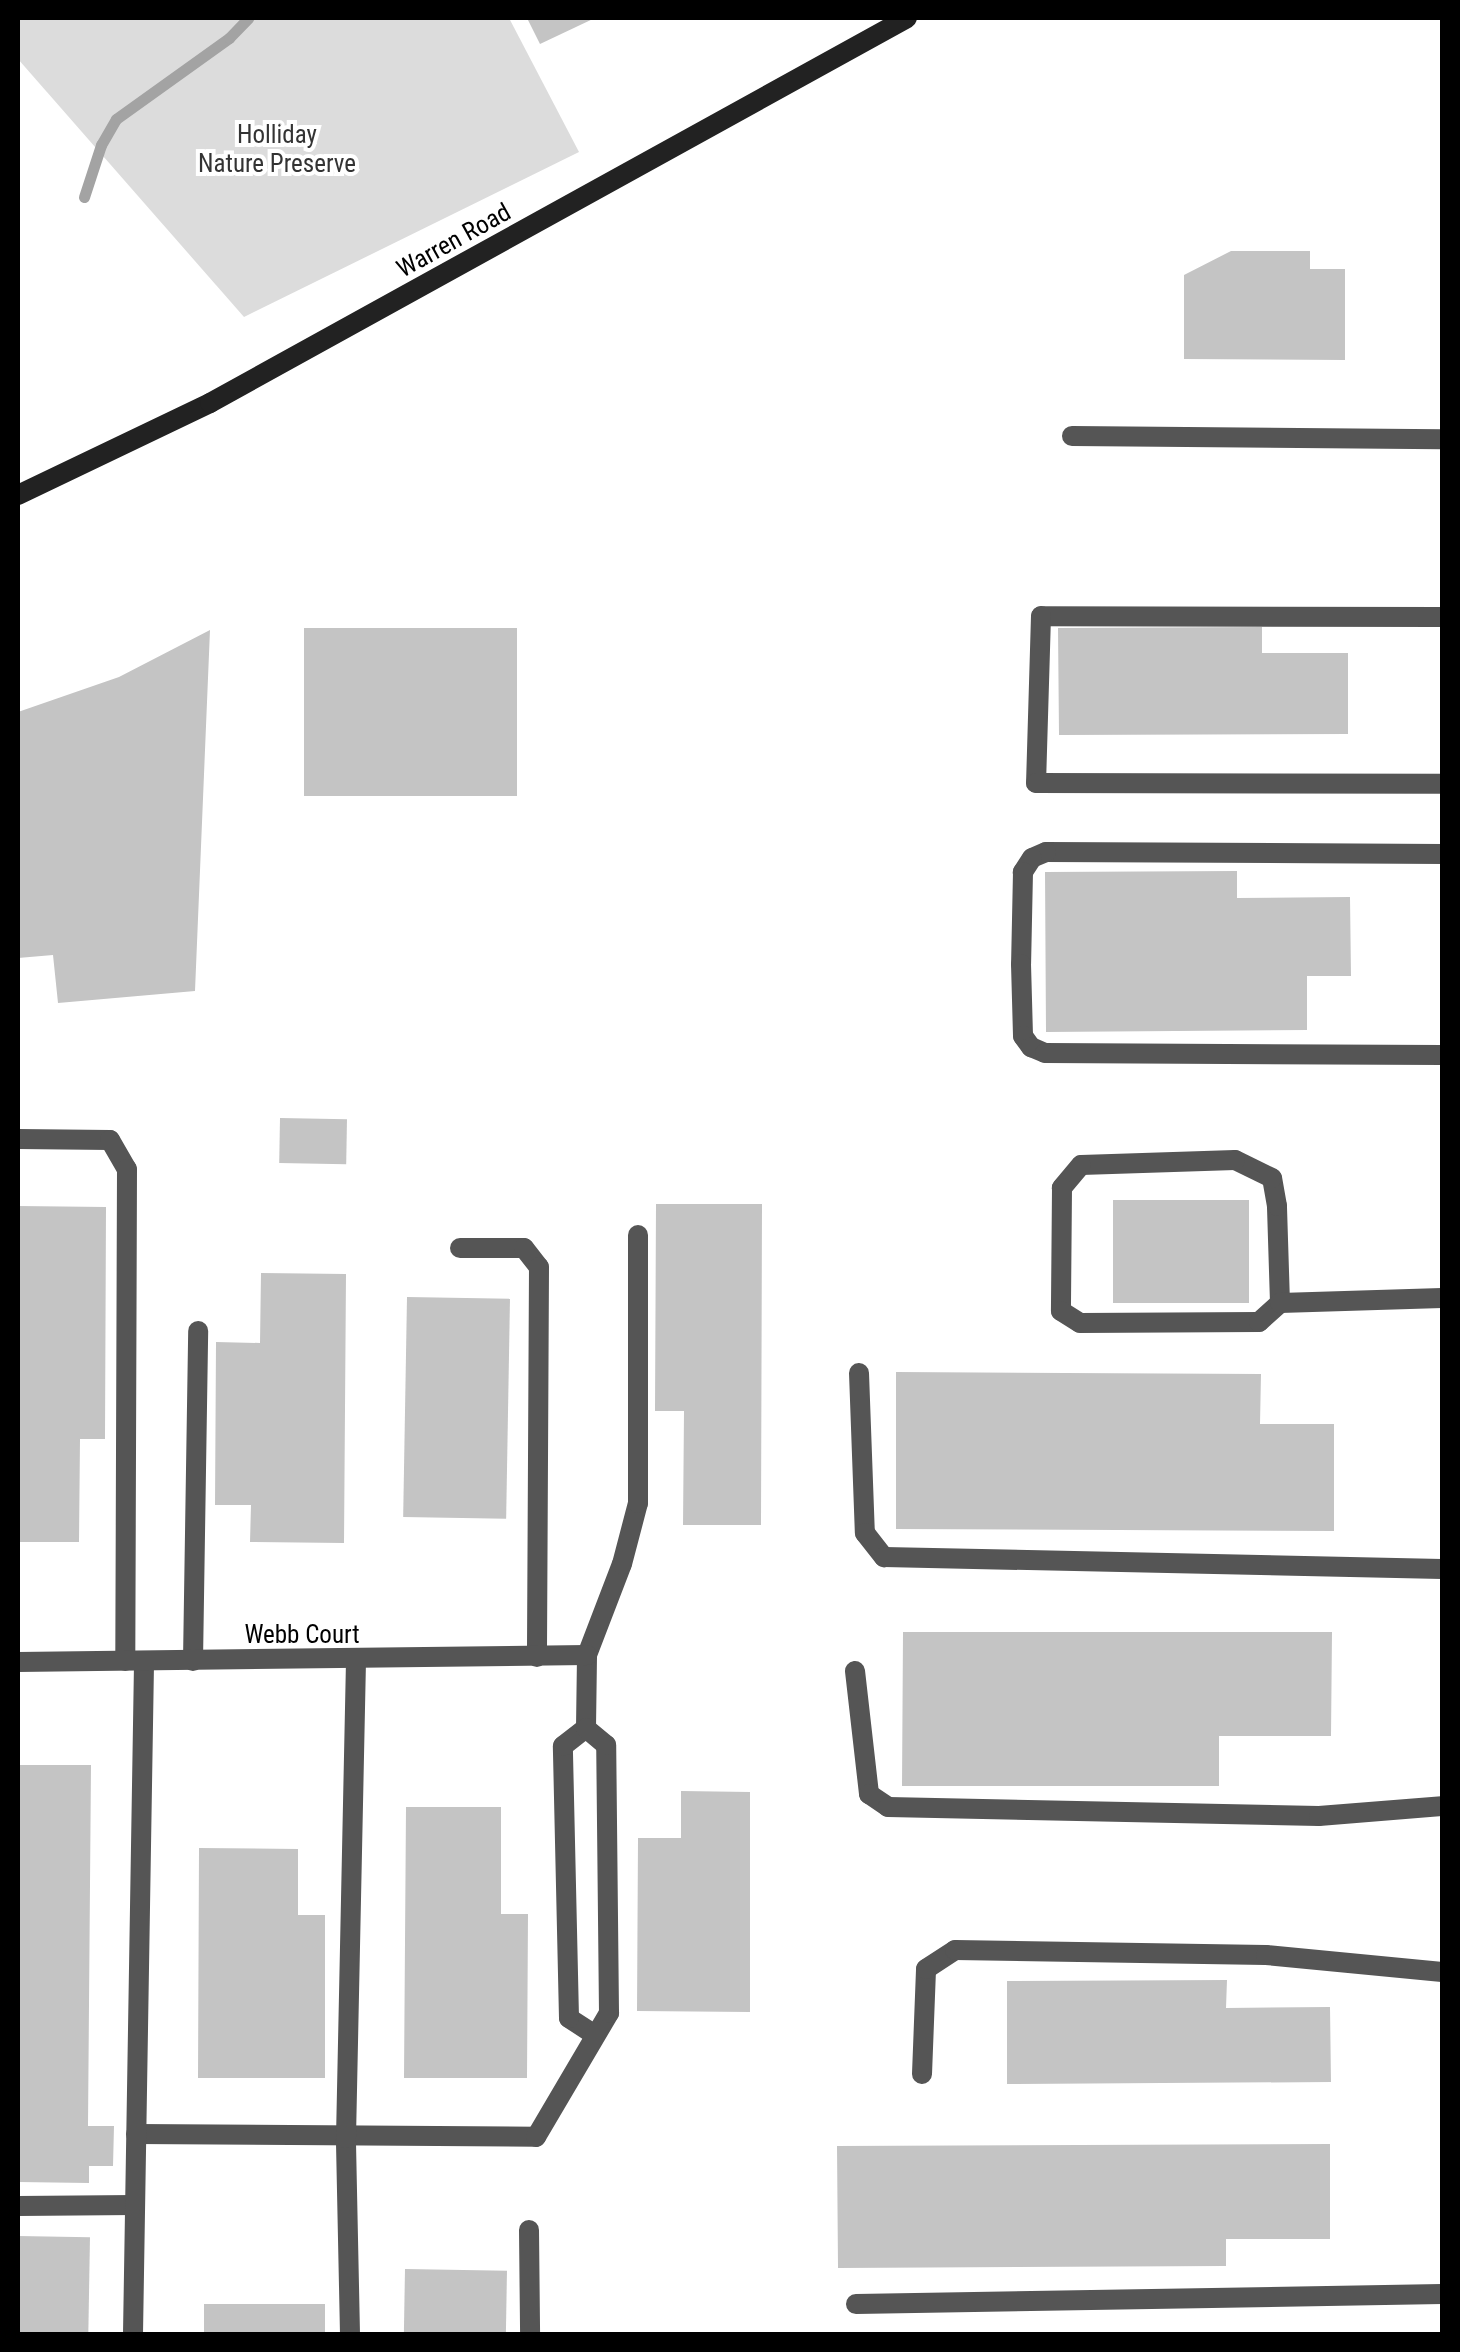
<!DOCTYPE html>
<html>
<head>
<meta charset="utf-8">
<style>
  body { margin:0 }
  #map { position:relative; width:1460px; height:2352px; overflow:hidden; background:#fff; font-family:"Roboto Condensed",sans-serif }
  div>[style] { position:absolute }
  [style*='--x'] { left:calc(var(--x)*1px); top:calc(var(--y)*1px); width:calc(var(--w)*1px); rotate:calc(var(--a)*1deg) }
  .green>* { inset:0; background:#dcdcdc }
  .stream>* { height:11px; margin:-5.5px; padding:0 5.5px; transform-origin:5.5px; border-radius:5.5px; background:#a3a3a3 }
  .building>* { inset:0; background:#c4c4c4; transform-origin:0 0 }
  .service>* { height:20px; margin:-10px; padding:0 10px; transform-origin:10px; border-radius:10px; background:#555 }
  .minor>* { height:20px; margin:-10px; padding:0 10px; transform-origin:10px; border-radius:10px; background:#555 }
  .secondary>* { height:20px; margin:-10px; padding:0 10px; transform-origin:10px; border-radius:10px; background:#222 }
  span { translate:-50% -50%; white-space:nowrap; text-align:center; line-height:1.15; -webkit-text-stroke:8px #fff; paint-order:stroke }
  .park-label { font-size:25px; color:#333 }
  .street-label { font-size:25px; color:#000 }
  .frame { position:absolute; inset:0; border:20px solid #000; pointer-events:none }
</style>
</head>
<body>
<div id="map">
  <div class="green">
    <div style="clip-path:polygon(18px 18px,509px 18px,579px 152px,244px 317px,18px 59px)"></div>
  </div>
  <div class="stream">
    <div style="--x:84;--y:197;--w:55;--a:-71.9"></div>
    <div style="--x:101;--y:145;--w:30;--a:-60"></div>
    <div style="--x:116;--y:119;--w:139;--a:-35.6"></div>
    <div style="--x:229;--y:38;--w:28;--a:-46"></div>
  </div>
  <div class="building">
    <div style="clip-path:polygon(527px 18px,595px 18px,540px 44px)"></div>
    <div style="clip-path:polygon(1231px 251px,1310px 251px,1310px 269px,1345px 269px,1345px 360px,1184px 359px,1184px 275px)"></div>
    <div style="clip-path:polygon(1262px 627px,1262px 653px,1348px 653px,1348px 734px,1059px 735px,1058px 628px)"></div>
    <div style="left:304px;top:628px;width:213px;height:168px"></div>
    <div style="clip-path:polygon(210px 630px,195px 991px,58px 1003px,53px 955px,18px 958px,18px 712px,119px 677px)"></div>
    <div style="clip-path:polygon(1237px 871px,1237px 898px,1350px 897px,1351px 976px,1307px 976px,1307px 1030px,1046px 1032px,1045px 872px)"></div>
    <div style="left:280px;top:1118px;width:67px;height:45px;rotate:1deg"></div>
    <div style="left:1113px;top:1200px;width:136px;height:103px"></div>
    <div style="clip-path:polygon(656px 1204px,762px 1204px,761px 1525px,683px 1525px,684px 1411px,655px 1411px)"></div>
    <div style="clip-path:polygon(18px 1206px,106px 1207px,105px 1439px,80px 1439px,79px 1542px,18px 1542px)"></div>
    <div style="clip-path:polygon(261px 1273px,346px 1274px,344px 1543px,250px 1542px,251px 1505px,215px 1505px,216px 1342px,260px 1343px)"></div>
    <div style="left:407px;top:1297px;width:103px;height:220px;rotate:1deg"></div>
    <div style="clip-path:polygon(896px 1372px,1261px 1374px,1260px 1424px,1334px 1424px,1334px 1531px,896px 1529px)"></div>
    <div style="clip-path:polygon(903px 1632px,1332px 1632px,1331px 1736px,1219px 1736px,1219px 1786px,902px 1786px)"></div>
    <div style="clip-path:polygon(18px 1765px,91px 1765px,88px 2126px,114px 2126px,113px 2166px,89px 2166px,89px 2183px,18px 2182px)"></div>
    <div style="clip-path:polygon(681px 1791px,750px 1792px,750px 2012px,637px 2011px,638px 1838px,681px 1838px)"></div>
    <div style="clip-path:polygon(406px 1807px,501px 1807px,501px 1914px,528px 1914px,527px 2078px,404px 2078px)"></div>
    <div style="clip-path:polygon(199px 1848px,298px 1849px,298px 1915px,325px 1915px,325px 2078px,198px 2078px)"></div>
    <div style="clip-path:polygon(1227px 1980px,1226px 2008px,1330px 2007px,1331px 2082px,1007px 2084px,1007px 1981px)"></div>
    <div style="clip-path:polygon(1330px 2144px,1330px 2239px,1226px 2239px,1226px 2266px,838px 2268px,837px 2146px)"></div>
    <div style="left:18px;top:2236px;width:72px;height:98px;rotate:1deg"></div>
    <div style="left:405px;top:2269px;width:102px;height:65px;rotate:1deg"></div>
    <div style="left:204px;top:2304px;width:121px;height:30px"></div>
  </div>
  <div class="service">
    <div style="--x:1072;--y:436;--w:370;--a:0.5"></div>
    <div style="--x:1442;--y:617;--w:401;--a:-179.9"></div>
    <div style="--x:1041;--y:616;--w:167;--a:91.7"></div>
    <div style="--x:1036;--y:783;--w:406;--a:0.1"></div>
    <div style="--x:1442;--y:854;--w:396;--a:-179.7"></div>
    <div style="--x:1046;--y:852;--w:15;--a:157"></div>
    <div style="--x:1032;--y:858;--w:17;--a:123"></div>
    <div style="--x:1023;--y:872;--w:92;--a:91.2"></div>
    <div style="--x:1021;--y:964;--w:72;--a:88.4"></div>
    <div style="--x:1023;--y:1036;--w:14;--a:54"></div>
    <div style="--x:1031;--y:1047;--w:15;--a:23"></div>
    <div style="--x:1045;--y:1053;--w:397;--a:0.3"></div>
    <div style="--x:18;--y:1139;--w:92;--a:0.6"></div>
    <div style="--x:110;--y:1140;--w:34;--a:60"></div>
    <div style="--x:127;--y:1169;--w:492;--a:90.2"></div>
    <div style="--x:460;--y:1248;--w:64;--a:0"></div>
    <div style="--x:524;--y:1248;--w:24;--a:52"></div>
    <div style="--x:539;--y:1267;--w:390;--a:90.3"></div>
    <div style="--x:1280;--y:1303;--w:97;--a:-91.8"></div>
    <div style="--x:1277;--y:1206;--w:28;--a:-100"></div>
    <div style="--x:1272;--y:1178;--w:41;--a:-154.1"></div>
    <div style="--x:1235;--y:1160;--w:154;--a:178.1"></div>
    <div style="--x:1081;--y:1165;--w:30;--a:130"></div>
    <div style="--x:1062;--y:1188;--w:123;--a:90.5"></div>
    <div style="--x:1061;--y:1311;--w:22;--a:32"></div>
    <div style="--x:1080;--y:1323;--w:179;--a:-0.3"></div>
    <div style="--x:1259;--y:1322;--w:28;--a:-42"></div>
    <div style="--x:1280;--y:1303;--w:162;--a:-1.8"></div>
    <div style="--x:859;--y:1373;--w:160;--a:87.9"></div>
    <div style="--x:865;--y:1533;--w:31;--a:52"></div>
    <div style="--x:884;--y:1557;--w:558;--a:1.23"></div>
    <div style="--x:193;--y:1661;--w:330;--a:-89.1"></div>
    <div style="--x:855;--y:1671;--w:124;--a:83.5"></div>
    <div style="--x:869;--y:1794;--w:23;--a:34"></div>
    <div style="--x:888;--y:1807;--w:431;--a:1.2"></div>
    <div style="--x:1319;--y:1816;--w:123;--a:-4.6"></div>
    <div style="--x:595;--y:2035;--w:31;--a:-147"></div>
    <div style="--x:569;--y:2018;--w:272;--a:-91.3"></div>
    <div style="--x:563;--y:1746;--w:29;--a:-38"></div>
    <div style="--x:586;--y:1728;--w:73;--a:-89.2"></div>
    <div style="--x:587;--y:1655;--w:97;--a:-69"></div>
    <div style="--x:622;--y:1564;--w:63;--a:-75.3"></div>
    <div style="--x:638;--y:1503;--w:268;--a:-90"></div>
    <div style="--x:922;--y:2074;--w:105;--a:-87.8"></div>
    <div style="--x:926;--y:1969;--w:35;--a:-33"></div>
    <div style="--x:955;--y:1950;--w:311;--a:0.9"></div>
    <div style="--x:1266;--y:1955;--w:177;--a:5.5"></div>
    <div style="--x:136;--y:2134;--w:400;--a:0.4"></div>
    <div style="--x:536;--y:2137;--w:144;--a:-59.5"></div>
    <div style="--x:609;--y:2013;--w:268;--a:-90.6"></div>
    <div style="--x:606;--y:1745;--w:26;--a:-140"></div>
    <div style="--x:18;--y:2206;--w:117;--a:-0.5"></div>
    <div style="--x:529;--y:2230;--w:104;--a:89.4"></div>
    <div style="--x:856;--y:2304;--w:586;--a:-0.98"></div>
    <div style="--x:133;--y:2334;--w:673;--a:-89.06"></div>
    <div style="--x:350;--y:2334;--w:196;--a:-91.2"></div>
    <div style="--x:346;--y:2138;--w:478;--a:-88.8"></div>
  </div>
  <div class="minor">
    <div style="--x:18;--y:1662;--w:569;--a:-0.7"></div>
  </div>
  <div class="secondary">
    <div style="--x:18;--y:495;--w:213;--a:-25.6"></div>
    <div style="--x:210;--y:403;--w:796;--a:-28.91"></div>
  </div>
  <div class="park-label">
    <span style="left:277px;top:150px">Holliday<br>Nature Preserve</span>
  </div>
  <div class="street-label">
    <span style="left:454px;top:241px;rotate:-29deg">Warren Road</span>
    <span style="left:302px;top:1635px">Webb Court</span>
  </div>
  <div class="frame"></div>
</div>
</body>
</html>
